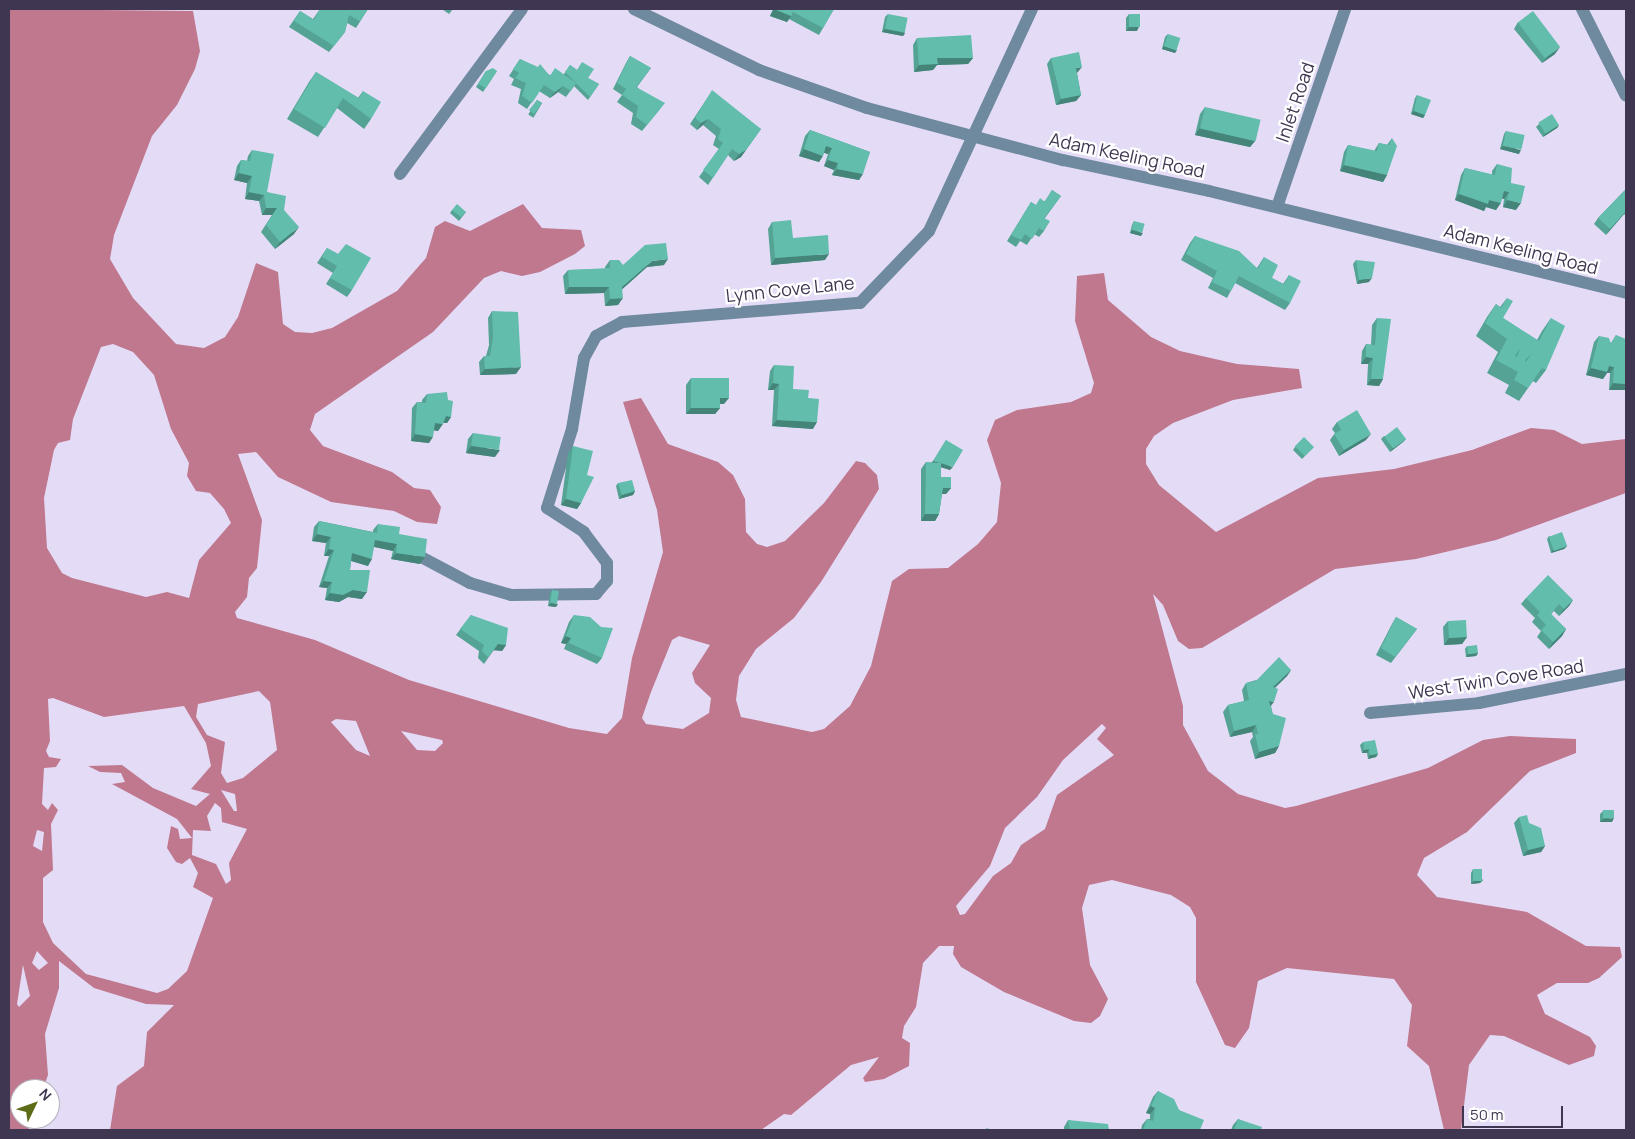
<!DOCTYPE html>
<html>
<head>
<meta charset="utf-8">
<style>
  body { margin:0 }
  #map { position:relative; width:1635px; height:1139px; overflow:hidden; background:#e4dcf7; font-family:Manrope,sans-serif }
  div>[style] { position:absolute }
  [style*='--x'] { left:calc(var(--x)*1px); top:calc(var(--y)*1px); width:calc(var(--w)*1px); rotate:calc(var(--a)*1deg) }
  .water>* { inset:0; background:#bf788e }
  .minor>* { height:12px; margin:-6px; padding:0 6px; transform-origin:6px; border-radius:6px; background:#6f8a9e }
  .wall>* { inset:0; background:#54a394; transform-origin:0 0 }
  .shaded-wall>* { inset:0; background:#458478 }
  .building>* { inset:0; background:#62bdac; transform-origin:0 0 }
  span { translate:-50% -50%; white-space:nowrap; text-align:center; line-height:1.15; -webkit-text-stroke:4.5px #fff; paint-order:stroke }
  .street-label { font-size:18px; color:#3f3651 }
  .frame { position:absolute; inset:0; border:10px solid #3f3651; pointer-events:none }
  .north { position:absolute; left:10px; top:1079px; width:50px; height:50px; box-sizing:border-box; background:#fff; border:1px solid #b2afb9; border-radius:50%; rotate:48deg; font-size:14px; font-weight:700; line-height:20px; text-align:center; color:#3f3651 }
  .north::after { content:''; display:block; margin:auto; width:18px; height:22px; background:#5c6c17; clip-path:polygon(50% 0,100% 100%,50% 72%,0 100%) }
  .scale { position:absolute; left:1462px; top:1106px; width:101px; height:22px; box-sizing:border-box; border:2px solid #3f3651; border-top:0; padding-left:6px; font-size:15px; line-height:18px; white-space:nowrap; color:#3f3651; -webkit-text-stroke:4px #fff; paint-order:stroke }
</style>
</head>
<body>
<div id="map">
  <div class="water">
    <div style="clip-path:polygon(evenodd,9px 9px,193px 11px,200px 51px,195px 69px,177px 105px,152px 136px,114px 235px,110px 259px,133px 298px,176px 344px,204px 348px,225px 337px,238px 317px,256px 263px,278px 272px,283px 324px,295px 332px,312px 333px,332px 328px,397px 291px,426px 258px,435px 227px,445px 221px,470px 231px,523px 204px,542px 228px,581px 230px,585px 246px,575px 254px,540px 272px,522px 276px,501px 271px,484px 278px,433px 332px,315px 414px,310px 430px,323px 446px,392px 472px,414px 488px,430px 490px,441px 507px,437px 524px,417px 522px,394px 511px,331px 502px,278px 477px,256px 452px,238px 454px,262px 520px,257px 568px,249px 578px,247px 597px,235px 612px,237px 618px,315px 640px,409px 680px,569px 728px,607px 734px,622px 718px,632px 658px,663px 552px,657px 510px,623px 402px,641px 398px,668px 444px,718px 462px,733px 475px,745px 499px,746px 532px,757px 544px,767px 547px,785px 541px,824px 503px,856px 461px,865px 463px,877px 475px,879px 489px,821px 582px,794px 618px,756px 649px,739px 676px,736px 700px,741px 717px,812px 732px,824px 729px,850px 706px,871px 666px,892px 581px,909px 569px,948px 568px,978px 544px,997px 522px,1001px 483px,987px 440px,995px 420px,1017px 410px,1071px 402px,1091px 393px,1094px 383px,1075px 321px,1077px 276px,1104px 273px,1108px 300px,1151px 337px,1180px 351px,1237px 364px,1299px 369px,1302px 388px,1233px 400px,1173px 423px,1154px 436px,1146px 449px,1146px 464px,1159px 485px,1216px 532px,1318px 478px,1394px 469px,1472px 450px,1531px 428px,1554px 430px,1582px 444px,1626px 439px,1626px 493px,1496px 540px,1416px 559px,1335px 569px,1202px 648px,1189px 649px,1178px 641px,1163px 605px,1153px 594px,1183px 706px,1183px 725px,1208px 771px,1238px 794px,1285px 808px,1296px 806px,1428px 768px,1483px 740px,1510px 736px,1576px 739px,1576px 753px,1530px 771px,1467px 832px,1424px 858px,1417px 875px,1437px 897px,1527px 912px,1586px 946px,1620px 947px,1622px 957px,1599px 978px,1588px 983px,1557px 983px,1537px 995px,1545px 1014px,1590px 1037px,1596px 1046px,1594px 1056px,1569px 1065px,1504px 1036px,1490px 1035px,1469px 1065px,1461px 1130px,1444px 1130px,1429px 1066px,1407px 1046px,1412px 1005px,1394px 979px,1287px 968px,1258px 981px,1249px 1028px,1235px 1048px,1225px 1045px,1196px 982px,1196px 918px,1190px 907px,1171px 895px,1112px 880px,1089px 885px,1082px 908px,1090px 965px,1108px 999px,1100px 1016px,1091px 1023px,1074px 1021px,1004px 992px,961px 967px,953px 954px,954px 946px,939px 946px,923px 963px,916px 1007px,904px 1026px,902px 1038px,910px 1043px,909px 1066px,884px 1079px,865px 1082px,863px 1078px,879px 1057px,851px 1065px,791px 1115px,784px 1114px,761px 1130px,110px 1130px,117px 1086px,144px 1066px,147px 1032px,174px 1005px,146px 1004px,94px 988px,59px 961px,59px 988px,45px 1034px,48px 1075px,43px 1089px,20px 1089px,20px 1119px,33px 1119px,28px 1130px,9px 1130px,9px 9px,113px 344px,133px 352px,154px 375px,171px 429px,189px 463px,187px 476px,196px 491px,210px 493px,224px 509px,231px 523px,199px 560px,189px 598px,167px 592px,146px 597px,72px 578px,62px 573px,47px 548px,44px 498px,54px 450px,58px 443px,70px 440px,73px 419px,101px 347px,113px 344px,9px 9px,679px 636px,710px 645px,692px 673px,695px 683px,711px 698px,709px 713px,683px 729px,646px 724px,642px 718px,651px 692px,672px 640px,679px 636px,9px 9px,259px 691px,270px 702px,277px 750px,243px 778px,227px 783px,221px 773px,225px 742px,207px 735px,196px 717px,198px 704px,259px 691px,9px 9px,53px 698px,104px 717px,184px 706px,206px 743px,211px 766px,191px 789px,210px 794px,196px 806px,153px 788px,122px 765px,88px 766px,100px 772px,121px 773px,125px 782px,112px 784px,177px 819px,192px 838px,180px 839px,178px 829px,171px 826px,167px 848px,176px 862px,182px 864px,190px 858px,198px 873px,193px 887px,213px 898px,187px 971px,168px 989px,157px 993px,86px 974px,53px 943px,43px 922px,43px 878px,53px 870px,51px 824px,58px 810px,52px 803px,48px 810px,42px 804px,44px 768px,56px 767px,61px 759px,49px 757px,46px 751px,50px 741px,48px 699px,53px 698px,9px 9px,336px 719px,356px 721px,370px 756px,356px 750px,331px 722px,336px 719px,9px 9px,1102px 724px,1106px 728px,1097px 739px,1114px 755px,1057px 795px,1045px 829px,1021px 845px,1011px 863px,993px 876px,965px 914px,960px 915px,956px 906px,990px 866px,1005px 828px,1037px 797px,1063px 760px,1102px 724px,9px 9px,401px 731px,442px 740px,443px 743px,435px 751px,417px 750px,401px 731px,9px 9px,221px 790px,235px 794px,237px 811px,234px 811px,221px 790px,9px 9px,215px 803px,221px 808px,222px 822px,247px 829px,229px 863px,231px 880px,226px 884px,216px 864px,192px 855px,193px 830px,211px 831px,207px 816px,215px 803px,9px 9px,37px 830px,44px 832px,42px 851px,33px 846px,37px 830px,9px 9px,37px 951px,48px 963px,39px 970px,32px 963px,37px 951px,9px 9px,23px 965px,30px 996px,19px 1007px,17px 1004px,23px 965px)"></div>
  </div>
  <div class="minor">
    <div style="--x:634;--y:9;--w:139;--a:26"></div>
    <div style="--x:759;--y:70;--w:114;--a:19.4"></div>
    <div style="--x:867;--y:108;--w:203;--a:14.9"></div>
    <div style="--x:1063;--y:160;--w:149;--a:12"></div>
    <div style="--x:1209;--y:191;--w:429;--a:13.7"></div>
    <div style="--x:1582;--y:9;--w:97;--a:63.2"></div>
    <div style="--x:400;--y:174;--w:205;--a:-53.5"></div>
    <div style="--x:1277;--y:207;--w:209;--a:-71"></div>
    <div style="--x:423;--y:558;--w:53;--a:28"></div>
    <div style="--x:470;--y:583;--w:43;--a:16.3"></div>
    <div style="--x:511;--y:595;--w:85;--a:-0.7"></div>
    <div style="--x:596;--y:594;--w:17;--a:-50"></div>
    <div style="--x:607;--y:581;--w:18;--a:-90"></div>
    <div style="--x:607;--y:563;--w:39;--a:-127"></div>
    <div style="--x:584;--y:532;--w:44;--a:-147"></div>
    <div style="--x:547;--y:508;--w:83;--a:-72.4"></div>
    <div style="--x:572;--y:429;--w:72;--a:-80.4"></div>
    <div style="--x:584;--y:358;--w:25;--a:-61"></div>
    <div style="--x:596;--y:336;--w:30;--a:-28"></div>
    <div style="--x:622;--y:322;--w:239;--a:-4.6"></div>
    <div style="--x:860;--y:303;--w:100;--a:-46.2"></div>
    <div style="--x:929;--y:231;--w:245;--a:-65.1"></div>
    <div style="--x:1370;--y:713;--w:109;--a:-5.2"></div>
    <div style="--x:1479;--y:703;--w:150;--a:-11.2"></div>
  </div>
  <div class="wall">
    <div style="clip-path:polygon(320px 9px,368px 9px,356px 28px,347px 23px,345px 32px,329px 52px,289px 27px,300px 11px,313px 19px)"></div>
    <div style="clip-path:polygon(442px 9px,453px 9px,449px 14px)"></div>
    <div style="clip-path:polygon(773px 9px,834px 9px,823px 28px,819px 35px,789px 19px,787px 22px,770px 16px)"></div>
    <div style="clip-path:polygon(888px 14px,905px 33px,903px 36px,882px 32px,885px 17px)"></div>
    <div style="clip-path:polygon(1129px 14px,1137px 31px,1126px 31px,1126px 18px)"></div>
    <div style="clip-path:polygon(1518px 22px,1555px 54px,1542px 63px,1514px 29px)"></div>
    <div style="clip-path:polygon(1168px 34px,1175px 53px,1162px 49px,1165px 37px)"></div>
    <div style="clip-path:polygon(917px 38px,973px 58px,968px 64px,937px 65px,933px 70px,914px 72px,913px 45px)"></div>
    <div style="clip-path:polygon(630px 56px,651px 68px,637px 87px,660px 109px,642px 131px,631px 124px,633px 113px,617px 102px,622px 95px,613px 89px,626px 63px)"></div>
    <div style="clip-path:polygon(1051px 58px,1077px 73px,1081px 95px,1076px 101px,1056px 105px,1047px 64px)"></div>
    <div style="clip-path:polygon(520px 59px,550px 75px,564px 74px,570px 65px,588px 78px,599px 84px,588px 100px,574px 86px,566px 97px,558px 92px,550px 98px,539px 91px,527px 109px,518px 103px,521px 89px,511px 85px,514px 79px,509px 76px)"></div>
    <div style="clip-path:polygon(486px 71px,497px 71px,483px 92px,476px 87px)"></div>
    <div style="clip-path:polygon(316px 72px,358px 98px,363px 91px,371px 119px,364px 129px,337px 108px,318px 137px,287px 119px,309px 82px)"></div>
    <div style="clip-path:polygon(1417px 95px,1425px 115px,1423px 118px,1411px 114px,1415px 98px)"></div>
    <div style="clip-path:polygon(708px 97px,761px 129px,741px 157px,734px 161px,728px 155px,708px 185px,699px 177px,719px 149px,713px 145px,716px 136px,703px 125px,697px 130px,690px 124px)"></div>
    <div style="left:537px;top:100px;width:6px;height:17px;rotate:31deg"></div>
    <div style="clip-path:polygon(1205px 107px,1255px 141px,1250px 147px,1195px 135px,1200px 114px)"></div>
    <div style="clip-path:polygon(1539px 124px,1559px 125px,1557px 128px,1543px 137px,1536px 127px)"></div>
    <div style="clip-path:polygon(810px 130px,870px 152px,859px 180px,832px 175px,834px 170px,824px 166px,828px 154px,824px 153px,819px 162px,799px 156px,805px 136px)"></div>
    <div style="clip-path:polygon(1506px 131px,1519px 154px,1500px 149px,1504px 134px)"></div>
    <div style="clip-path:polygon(1392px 138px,1387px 175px,1383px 182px,1340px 171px,1344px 152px,1348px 145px,1374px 151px,1379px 143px,1387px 145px)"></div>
    <div style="clip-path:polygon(252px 150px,267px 192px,284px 210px,294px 234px,275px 249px,261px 232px,272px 215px,262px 215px,259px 201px,245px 199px,247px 183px,234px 180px,237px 166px,241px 160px,247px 161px,248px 156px)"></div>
    <div style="clip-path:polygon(1497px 164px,1511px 183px,1516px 210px,1503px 207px,1504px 199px,1502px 198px,1496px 210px,1486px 207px,1484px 211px,1455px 200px,1461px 175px,1465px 168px,1492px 175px,1492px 171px)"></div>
    <div style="clip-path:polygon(1626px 189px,1626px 216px,1624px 214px,1606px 235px,1594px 224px,1598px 218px)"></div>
    <div style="clip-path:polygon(1052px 190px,1061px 196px,1045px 218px,1044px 231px,1039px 237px,1034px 234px,1027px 245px,1020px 241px,1016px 247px,1007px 241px,1031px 202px,1036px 205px,1045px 201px)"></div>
    <div style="clip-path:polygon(452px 210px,466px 212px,459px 221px,450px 213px)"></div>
    <div style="clip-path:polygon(1134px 221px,1141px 236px,1130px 233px,1132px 225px)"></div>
    <div style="clip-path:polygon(772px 222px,793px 238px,825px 260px,771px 265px,768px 229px)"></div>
    <div style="clip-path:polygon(1195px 236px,1257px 268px,1264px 257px,1272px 278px,1283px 284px,1289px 275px,1290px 303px,1285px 310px,1235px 283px,1227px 298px,1208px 288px,1213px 278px,1181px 260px,1190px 243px)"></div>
    <div style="clip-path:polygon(327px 248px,338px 254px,352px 290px,347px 297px,326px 284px,333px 273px,317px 263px)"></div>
    <div style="clip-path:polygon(610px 260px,623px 265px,664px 265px,647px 267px,622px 289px,618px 305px,605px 306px,604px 293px,565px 294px,563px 276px,568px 270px,605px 269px,605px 267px)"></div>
    <div style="clip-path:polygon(1356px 260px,1369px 282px,1357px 284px,1353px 264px)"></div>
    <div style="clip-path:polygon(1507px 298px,1503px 318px,1537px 340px,1542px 331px,1551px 318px,1546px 370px,1536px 383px,1533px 381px,1519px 401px,1505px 393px,1509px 385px,1487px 373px,1498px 352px,1476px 336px,1487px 317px,1496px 304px,1500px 307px)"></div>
    <div style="clip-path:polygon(492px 311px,516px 374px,480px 375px,479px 362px,484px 356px,486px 356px,489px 345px,488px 318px)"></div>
    <div style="clip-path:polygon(1377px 318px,1383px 379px,1379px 386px,1367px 385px,1368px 364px,1361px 364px,1362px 351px,1366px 344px,1371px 345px,1372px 325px)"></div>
    <div style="clip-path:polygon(1616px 335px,1625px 344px,1626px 390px,1609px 390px,1610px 373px,1607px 373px,1603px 379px,1586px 375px,1594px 342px,1599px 336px,1611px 343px)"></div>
    <div style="clip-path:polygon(774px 365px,793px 389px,808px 398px,813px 429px,772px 426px,774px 390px,768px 390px,770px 371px)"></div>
    <div style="clip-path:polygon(691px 378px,724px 404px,720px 404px,720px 408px,715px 414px,686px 414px,686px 385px)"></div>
    <div style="clip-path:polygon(427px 394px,448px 400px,451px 417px,447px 423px,443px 423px,438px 431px,434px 430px,429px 443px,411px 441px,412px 408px,417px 402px,422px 402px,422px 400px)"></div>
    <div style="clip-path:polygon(1337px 422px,1366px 440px,1339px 456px,1330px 440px,1335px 433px,1332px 429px)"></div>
    <div style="clip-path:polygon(473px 433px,495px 457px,466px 453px,468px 439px)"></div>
    <div style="clip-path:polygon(1384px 436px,1406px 439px,1403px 442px,1390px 452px,1381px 439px)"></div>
    <div style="clip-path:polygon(946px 440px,950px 470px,941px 467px,941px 477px,951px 488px,946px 494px,942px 494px,939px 514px,935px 521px,921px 521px,921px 469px,926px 462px,932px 463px)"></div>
    <div style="clip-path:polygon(573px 446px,587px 475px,581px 503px,577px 509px,561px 505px,568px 453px)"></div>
    <div style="clip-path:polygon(1295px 447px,1314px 447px,1302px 459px,1293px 450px)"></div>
    <div style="clip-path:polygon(618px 483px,635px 491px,633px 495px,619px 499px,616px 486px)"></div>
    <div style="clip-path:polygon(319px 521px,373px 532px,373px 530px,378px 524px,399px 534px,420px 564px,391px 559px,393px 551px,374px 547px,368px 566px,351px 561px,350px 570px,362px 599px,348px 597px,339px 602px,325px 600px,327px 588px,319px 587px,329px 556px,324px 556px,326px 543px,312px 541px,314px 527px)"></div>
    <div style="clip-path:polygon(1549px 536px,1567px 546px,1564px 549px,1551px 553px,1547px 539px)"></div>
    <div style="clip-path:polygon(552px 590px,556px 607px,548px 606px,550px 593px)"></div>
    <div style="clip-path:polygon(1526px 598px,1573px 600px,1569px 606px,1559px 616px,1554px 611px,1551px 614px,1566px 629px,1562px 636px,1549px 649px,1537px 637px,1541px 631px,1532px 622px,1535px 618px,1521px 604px)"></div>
    <div style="clip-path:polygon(471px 615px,506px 645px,502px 651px,493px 650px,484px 664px,478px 658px,479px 651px,456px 635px)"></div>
    <div style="clip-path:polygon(574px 615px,601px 627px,602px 658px,597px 664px,564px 649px,566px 644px,561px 643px,569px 622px)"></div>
    <div style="clip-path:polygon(1396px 617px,1417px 629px,1391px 663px,1376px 655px,1392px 624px)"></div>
    <div style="clip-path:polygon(1448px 621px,1467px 637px,1462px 644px,1444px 645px,1443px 627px)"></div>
    <div style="clip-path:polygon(1467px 646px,1478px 653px,1476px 656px,1466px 657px,1465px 649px)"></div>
    <div style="clip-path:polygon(1291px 670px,1287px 676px,1275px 688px,1271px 706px,1279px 746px,1275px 753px,1255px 759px,1250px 741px,1253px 737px,1252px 732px,1230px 737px,1223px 712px,1228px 705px,1244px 701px,1242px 690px,1246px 683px)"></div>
    <div style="clip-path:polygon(1363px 742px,1378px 754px,1376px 757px,1368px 759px,1367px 753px,1362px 753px,1360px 745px)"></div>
    <div style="clip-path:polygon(1603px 811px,1612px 822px,1600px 822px,1600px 814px)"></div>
    <div style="clip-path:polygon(1519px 817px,1529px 823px,1545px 846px,1541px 852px,1523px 856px,1514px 823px)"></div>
    <div style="clip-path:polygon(1473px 869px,1483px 880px,1480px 883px,1471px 884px,1471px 873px)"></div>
    <div style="clip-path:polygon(1158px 1091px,1179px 1110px,1200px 1130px,1141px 1130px,1142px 1125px,1147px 1119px,1150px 1119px,1150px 1114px,1146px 1113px,1153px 1097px)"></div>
    <div style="clip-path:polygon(1238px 1119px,1261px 1130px,1231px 1130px,1233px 1125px)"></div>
    <div style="clip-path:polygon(1068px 1120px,1109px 1130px,1064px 1130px,1064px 1127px)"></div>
  </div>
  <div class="shaded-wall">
    <div style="clip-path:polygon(774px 9px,791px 16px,787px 22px,770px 16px)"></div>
    <div style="clip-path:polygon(1129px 27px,1139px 27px,1137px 31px,1126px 31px)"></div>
    <div style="clip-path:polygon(885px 29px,905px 33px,903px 36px,882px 32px)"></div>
    <div style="clip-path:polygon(1164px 46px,1177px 50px,1175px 53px,1162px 49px)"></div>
    <div style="clip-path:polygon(1560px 47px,1555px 54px,1542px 63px,1547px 57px)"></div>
    <div style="clip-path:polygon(937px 58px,973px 58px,968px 64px,937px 65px,933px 70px,914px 72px,919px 65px)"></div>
    <div style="clip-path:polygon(1082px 67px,1077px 73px,1071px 75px,1076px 68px)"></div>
    <div style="clip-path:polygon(563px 86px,558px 92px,550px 98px,555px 92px)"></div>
    <div style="clip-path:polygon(1081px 95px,1076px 101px,1056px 105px,1061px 99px)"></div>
    <div style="clip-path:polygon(1414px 111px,1425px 115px,1423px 118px,1411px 114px)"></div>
    <div style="clip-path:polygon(708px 119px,703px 125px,697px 130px,701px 123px)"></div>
    <div style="clip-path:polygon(1559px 125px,1557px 128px,1543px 137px,1545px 134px)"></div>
    <div style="clip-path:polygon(1200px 128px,1255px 141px,1250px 147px,1195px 135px)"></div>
    <div style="clip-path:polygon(826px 146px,832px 148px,828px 154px,822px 152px)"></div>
    <div style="clip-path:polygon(1503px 146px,1521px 150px,1519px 154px,1500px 149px)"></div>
    <div style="clip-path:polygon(804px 149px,823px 156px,819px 162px,799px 156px)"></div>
    <div style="clip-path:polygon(746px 150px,741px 157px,734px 161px,739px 154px)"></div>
    <div style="clip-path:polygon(828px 160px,838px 163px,834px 170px,824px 166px)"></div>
    <div style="clip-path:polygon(1344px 165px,1387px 175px,1383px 182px,1340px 171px)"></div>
    <div style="clip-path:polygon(837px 169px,863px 174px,859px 180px,832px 175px)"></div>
    <div style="clip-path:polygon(239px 173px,252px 176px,247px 183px,234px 180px)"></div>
    <div style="clip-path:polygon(1504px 191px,1509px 192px,1504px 199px,1499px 198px)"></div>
    <div style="clip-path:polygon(249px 192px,264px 195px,259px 201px,245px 199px)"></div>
    <div style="clip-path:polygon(1459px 194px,1489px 200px,1501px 203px,1496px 210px,1486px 207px,1484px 211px,1455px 200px)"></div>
    <div style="clip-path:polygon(1507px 200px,1521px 203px,1516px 210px,1503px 207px)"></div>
    <div style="clip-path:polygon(266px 208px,277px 208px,272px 215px,262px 215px)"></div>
    <div style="clip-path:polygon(1626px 211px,1624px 214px,1606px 235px,1610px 229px)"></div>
    <div style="clip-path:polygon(299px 227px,294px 234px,275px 249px,280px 242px)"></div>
    <div style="clip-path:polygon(1132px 230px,1143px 233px,1141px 236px,1130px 233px)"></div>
    <div style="clip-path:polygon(829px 254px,825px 260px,771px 265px,775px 258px)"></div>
    <div style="clip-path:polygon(668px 259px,664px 265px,647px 267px,617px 294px,622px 287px,652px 261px)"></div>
    <div style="clip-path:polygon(1372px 278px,1369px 282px,1357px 284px,1359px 280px)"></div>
    <div style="clip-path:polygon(569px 287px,609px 287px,604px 293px,565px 294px)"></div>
    <div style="clip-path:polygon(623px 298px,618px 305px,605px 306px,610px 299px)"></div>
    <div style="clip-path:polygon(1366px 357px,1373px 358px,1368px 364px,1361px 364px)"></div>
    <div style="clip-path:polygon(1609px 366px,1614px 367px,1610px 373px,1607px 373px,1603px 379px,1586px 375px,1591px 368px)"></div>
    <div style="clip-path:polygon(521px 367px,516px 374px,480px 375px,485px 369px)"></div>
    <div style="clip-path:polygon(1371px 379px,1383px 379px,1379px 386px,1367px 385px)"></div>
    <div style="clip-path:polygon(773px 383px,779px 384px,774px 390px,768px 390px)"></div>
    <div style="clip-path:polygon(1613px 383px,1626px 384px,1626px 390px,1609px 390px)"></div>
    <div style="clip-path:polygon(720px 398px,729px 398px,724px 404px,715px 404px)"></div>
    <div style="clip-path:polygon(691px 408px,720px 408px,715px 414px,686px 414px)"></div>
    <div style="clip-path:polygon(446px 416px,451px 417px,447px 423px,441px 423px)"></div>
    <div style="clip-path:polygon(777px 420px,817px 422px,813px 429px,772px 426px)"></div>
    <div style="clip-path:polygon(435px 423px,443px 424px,438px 431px,431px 430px)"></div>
    <div style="clip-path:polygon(415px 434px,433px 437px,429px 443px,411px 441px)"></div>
    <div style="clip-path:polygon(1371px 434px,1366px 440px,1339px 456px,1344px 450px)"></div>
    <div style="clip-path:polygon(1406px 439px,1403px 442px,1390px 452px,1393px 448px)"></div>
    <div style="clip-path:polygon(471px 446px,500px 450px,495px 457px,466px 453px)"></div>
    <div style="clip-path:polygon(933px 461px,953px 467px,950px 470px,930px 464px)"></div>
    <div style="clip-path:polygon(943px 488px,951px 488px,946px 494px,939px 494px)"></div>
    <div style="clip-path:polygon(635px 491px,633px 495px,619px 499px,622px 495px)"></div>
    <div style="clip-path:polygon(566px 499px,581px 503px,577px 509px,561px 505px)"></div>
    <div style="clip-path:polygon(925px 514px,939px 514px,935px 521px,921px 521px)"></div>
    <div style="clip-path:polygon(317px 534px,331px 537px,326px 543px,312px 541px)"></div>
    <div style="clip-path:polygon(375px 540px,397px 544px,393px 551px,371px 546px)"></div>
    <div style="clip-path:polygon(1567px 546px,1564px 549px,1551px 553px,1553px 550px)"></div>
    <div style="clip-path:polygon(329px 549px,334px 550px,329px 556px,324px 556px)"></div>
    <div style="clip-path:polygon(352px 553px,372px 559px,368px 566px,348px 560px)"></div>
    <div style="clip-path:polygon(396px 553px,425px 557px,420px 564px,391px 559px)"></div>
    <div style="clip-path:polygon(324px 581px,332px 582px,327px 588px,319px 587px)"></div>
    <div style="clip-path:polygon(353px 590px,367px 592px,362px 599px,348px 597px,339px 602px,325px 600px,330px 593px)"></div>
    <div style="clip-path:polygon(1573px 600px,1569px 606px,1559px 616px,1564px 609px)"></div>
    <div style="clip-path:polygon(551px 603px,558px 604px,556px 607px,548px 606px)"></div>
    <div style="clip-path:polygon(1566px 629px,1562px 636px,1549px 649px,1553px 642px)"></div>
    <div style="clip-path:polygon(566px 636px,571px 638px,566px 644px,561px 643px)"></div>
    <div style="clip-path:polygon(1467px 637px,1462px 644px,1444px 645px,1449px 638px)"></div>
    <div style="clip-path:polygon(498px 644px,506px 645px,502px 651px,493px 650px,484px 664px)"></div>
    <div style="clip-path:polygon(1478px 653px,1476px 656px,1466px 657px,1468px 654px)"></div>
    <div style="clip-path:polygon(1291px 670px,1287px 676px,1268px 694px,1273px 687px)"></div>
    <div style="clip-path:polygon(1269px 701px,1274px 702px,1269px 708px)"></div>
    <div style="clip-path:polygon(1256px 725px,1252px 732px,1230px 737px,1234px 731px)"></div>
    <div style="clip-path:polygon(1279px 746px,1275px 753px,1255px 759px,1259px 752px)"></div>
    <div style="clip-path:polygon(1369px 749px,1367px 753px,1362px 753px,1364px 750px)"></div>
    <div style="clip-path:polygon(1378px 754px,1376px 757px,1368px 759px,1370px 755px)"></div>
    <div style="clip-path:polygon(1614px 818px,1612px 822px,1600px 822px,1603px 819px)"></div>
    <div style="clip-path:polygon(1545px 846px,1541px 852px,1523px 856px,1528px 850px)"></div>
    <div style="clip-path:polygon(1483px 880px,1480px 883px,1471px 884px,1474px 881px)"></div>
    <div style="clip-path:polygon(1151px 1106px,1155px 1108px,1150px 1114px,1146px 1113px)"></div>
  </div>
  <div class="building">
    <div style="clip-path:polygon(320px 9px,368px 9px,360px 21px,349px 15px,345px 32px,334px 46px,294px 21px,300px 11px,314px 20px)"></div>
    <div style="clip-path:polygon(774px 9px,834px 9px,823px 28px,793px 12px,791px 16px)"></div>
    <div style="left:1533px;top:11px;width:45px;height:19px;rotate:53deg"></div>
    <div style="left:888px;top:14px;width:20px;height:15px;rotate:11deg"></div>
    <div style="left:1129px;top:14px;width:11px;height:13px"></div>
    <div style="left:1168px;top:34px;width:13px;height:13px;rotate:18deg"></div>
    <div style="clip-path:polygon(971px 35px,973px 58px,937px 58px,938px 64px,919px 65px,917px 38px)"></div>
    <div style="clip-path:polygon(1079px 52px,1082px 67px,1076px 68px,1081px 95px,1061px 99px,1051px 58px)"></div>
    <div style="clip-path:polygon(630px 56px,651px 68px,636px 87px,665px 103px,647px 125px,636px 117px,638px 106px,622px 95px,626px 89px,617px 83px)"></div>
    <div style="clip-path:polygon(520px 59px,538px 67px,540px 64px,550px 76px,555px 68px,576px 83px,571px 91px,563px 86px,555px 92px,544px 85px,532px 103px,522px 96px,526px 83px,515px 78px,519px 73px,513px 69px)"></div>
    <div style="clip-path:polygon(582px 62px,594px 69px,588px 78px,599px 84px,590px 97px,565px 72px,570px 65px,577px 70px)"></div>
    <div style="clip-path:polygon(493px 68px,497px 71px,486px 88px,478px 84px,486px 71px)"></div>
    <div style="clip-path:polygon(316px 72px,359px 98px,363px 91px,381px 102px,371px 119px,343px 98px,325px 128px,294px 109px)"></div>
    <div style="clip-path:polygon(712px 90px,761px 129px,746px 150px,739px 154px,732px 149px,713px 178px,703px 170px,723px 143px,718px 139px,721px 129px,708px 119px,701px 123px,695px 118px)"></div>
    <div style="clip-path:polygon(1417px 95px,1431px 100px,1425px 115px,1414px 111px)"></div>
    <div style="clip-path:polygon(537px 100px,542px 103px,534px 114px,529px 110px)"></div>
    <div style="left:1205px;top:107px;width:57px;height:22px;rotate:13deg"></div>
    <div style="left:1552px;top:114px;width:13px;height:16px;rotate:58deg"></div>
    <div style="clip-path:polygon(810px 130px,870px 152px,863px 174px,837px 169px,838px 163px,828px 160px,832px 148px,826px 146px,823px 156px,804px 149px)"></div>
    <div style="left:1506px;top:131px;width:19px;height:15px;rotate:12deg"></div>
    <div style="clip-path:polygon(1392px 138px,1397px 146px,1387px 175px,1344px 165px,1348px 145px,1377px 151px,1379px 143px,1389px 145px)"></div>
    <div style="clip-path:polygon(252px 150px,274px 154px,267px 192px,286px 196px,284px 210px,299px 227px,280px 242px,266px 225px,277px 208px,266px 208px,264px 195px,249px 192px,252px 176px,239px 173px,241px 160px,250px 161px)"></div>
    <div style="clip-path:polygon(1497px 164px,1512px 168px,1511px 183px,1525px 186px,1521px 203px,1507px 200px,1509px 192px,1504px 191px,1501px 203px,1489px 200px,1488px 204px,1459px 194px,1465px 168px,1495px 175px)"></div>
    <div style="clip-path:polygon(1626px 189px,1626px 211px,1610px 229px,1598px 218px)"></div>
    <div style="clip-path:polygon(1052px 190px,1061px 196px,1044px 218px,1050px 221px,1044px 231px,1039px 228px,1032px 239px,1025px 234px,1021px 240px,1011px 235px,1031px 202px,1036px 205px,1040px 198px,1045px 202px)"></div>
    <div style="clip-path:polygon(457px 204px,466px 212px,461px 217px,452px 210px)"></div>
    <div style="clip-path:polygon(791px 220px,793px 238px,828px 235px,829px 254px,775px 258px,772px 222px)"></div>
    <div style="left:1134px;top:221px;width:11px;height:9px;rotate:15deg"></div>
    <div style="clip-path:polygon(1195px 236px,1239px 251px,1258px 269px,1264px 257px,1278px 265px,1272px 278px,1284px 284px,1289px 275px,1301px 281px,1290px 303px,1239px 276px,1231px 291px,1212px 282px,1217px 271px,1186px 254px)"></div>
    <div style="clip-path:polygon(666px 243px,668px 259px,652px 261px,622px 287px,623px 298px,610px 299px,609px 287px,569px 287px,568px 270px,610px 268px,610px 260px,619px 260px,623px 265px,645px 245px)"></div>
    <div style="clip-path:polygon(346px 244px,371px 258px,352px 290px,330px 278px,337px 266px,322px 257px,327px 248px,338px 254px)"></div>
    <div style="clip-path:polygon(1356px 260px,1375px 262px,1372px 278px,1359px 280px)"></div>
    <div style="clip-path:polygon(evenodd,1507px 298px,1513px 301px,1503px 318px,1539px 341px,1551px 318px,1565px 326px,1546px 370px,1542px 368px,1528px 388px,1514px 380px,1518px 372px,1496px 360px,1507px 339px,1485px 323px,1496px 304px,1501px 308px,1507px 298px,1520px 348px,1517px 357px,1515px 356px,1520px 348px,1507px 298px,1531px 354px,1526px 362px,1525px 360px,1531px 354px)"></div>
    <div style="clip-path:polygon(492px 311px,518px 312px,521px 367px,485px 369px,484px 356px,490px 356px,493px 338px)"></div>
    <div style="clip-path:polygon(1377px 318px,1391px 319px,1383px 379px,1371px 379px,1373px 358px,1366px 357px,1366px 344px,1375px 345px)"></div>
    <div style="clip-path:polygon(1616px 335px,1626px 339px,1625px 344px,1626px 343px,1626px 384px,1613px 383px,1614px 367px,1609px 366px,1607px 372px,1591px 368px,1599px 336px,1609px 338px,1611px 344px)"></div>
    <div style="clip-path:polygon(774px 365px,794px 366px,793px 389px,809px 390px,808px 398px,819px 399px,817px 422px,777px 420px,779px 384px,773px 383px)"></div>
    <div style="clip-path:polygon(691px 378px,729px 378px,729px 398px,720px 398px,720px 408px,691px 408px)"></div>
    <div style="clip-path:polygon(447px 392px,448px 400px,453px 401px,451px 417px,446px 416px,443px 424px,435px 423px,433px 437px,415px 434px,417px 402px,426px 403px,427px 394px)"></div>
    <div style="clip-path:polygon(1357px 410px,1371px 434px,1344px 450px,1334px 434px,1341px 430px,1337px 422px)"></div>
    <div style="left:1397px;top:427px;width:15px;height:16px;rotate:53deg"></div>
    <div style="left:473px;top:433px;width:28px;height:13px;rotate:8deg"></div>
    <div style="left:1304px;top:437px;width:14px;height:13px;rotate:45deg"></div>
    <div style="clip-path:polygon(946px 440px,963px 450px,953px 467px,941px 463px,933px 461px)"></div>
    <div style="clip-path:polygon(573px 446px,593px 451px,587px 475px,594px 477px,581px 503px,566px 499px)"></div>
    <div style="clip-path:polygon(926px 462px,941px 463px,941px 477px,951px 477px,951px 488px,943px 488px,939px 514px,925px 514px)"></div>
    <div style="clip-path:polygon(632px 480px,635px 491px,622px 495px,618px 483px)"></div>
    <div style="clip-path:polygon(319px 521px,377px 533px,378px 524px,400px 527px,399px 534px,427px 539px,425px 557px,396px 553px,397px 544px,375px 540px,372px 559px,352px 553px,350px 570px,370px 570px,367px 592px,353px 590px,343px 595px,330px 593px,332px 582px,324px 581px,334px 550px,329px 549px,331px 537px,317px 534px)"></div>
    <div style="left:1562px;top:532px;width:15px;height:14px;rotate:70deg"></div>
    <div style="clip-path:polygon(1548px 575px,1573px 600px,1564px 609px,1559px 604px,1551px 614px,1566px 629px,1553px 642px,1541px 630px,1546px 625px,1537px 615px,1540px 612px,1526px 598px)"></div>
    <div style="left:552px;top:590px;width:7px;height:13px;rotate:8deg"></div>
    <div style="clip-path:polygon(471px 615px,508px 628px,506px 645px,498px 644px,488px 657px,482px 651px,484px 645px,460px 629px)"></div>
    <div style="clip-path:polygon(574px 615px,590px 617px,601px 627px,613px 628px,602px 658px,569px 643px,571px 638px,566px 636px)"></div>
    <div style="clip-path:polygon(1396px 617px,1417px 629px,1395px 657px,1381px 648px)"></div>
    <div style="left:1466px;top:620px;width:17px;height:18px;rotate:87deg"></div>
    <div style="left:1477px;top:645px;width:8px;height:10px;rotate:83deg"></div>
    <div style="clip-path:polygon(1279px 657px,1291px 670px,1273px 687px,1278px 689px,1274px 702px,1269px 701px,1273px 714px,1286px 718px,1279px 746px,1259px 752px,1255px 734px,1258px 734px,1256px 725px,1234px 731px,1228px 705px,1249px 700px,1246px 683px,1256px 681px)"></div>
    <div style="clip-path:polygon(1375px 740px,1378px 754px,1370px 755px,1369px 749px,1364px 750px,1363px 742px)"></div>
    <div style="left:1614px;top:810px;width:8px;height:11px;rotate:90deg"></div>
    <div style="clip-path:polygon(1527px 815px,1529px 823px,1541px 828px,1545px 846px,1528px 850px,1519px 817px)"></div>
    <div style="left:1473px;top:869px;width:9px;height:12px"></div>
    <div style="clip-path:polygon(1158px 1091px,1174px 1099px,1179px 1110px,1204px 1120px,1200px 1130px,1143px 1130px,1147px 1119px,1153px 1121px,1155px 1108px,1151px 1106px)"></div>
    <div style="clip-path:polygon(1238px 1119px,1262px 1127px,1261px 1130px,1234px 1130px)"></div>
    <div style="clip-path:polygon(1068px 1120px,1108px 1124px,1109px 1130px,1066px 1130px,1070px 1129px)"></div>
    <div style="clip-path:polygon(988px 1128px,989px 1130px,982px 1130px)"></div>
  </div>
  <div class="street-label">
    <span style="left:1295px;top:102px;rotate:-71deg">Inlet Road</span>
    <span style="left:1127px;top:155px;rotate:12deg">Adam Keeling Road</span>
    <span style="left:1521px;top:249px;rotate:14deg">Adam Keeling Road</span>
    <span style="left:790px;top:289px;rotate:-6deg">Lynn Cove Lane</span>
    <span style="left:1496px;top:679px;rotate:-9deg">West Twin Cove Road</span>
  </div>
  <div class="frame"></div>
  <div class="north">N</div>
  <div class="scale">50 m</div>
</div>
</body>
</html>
